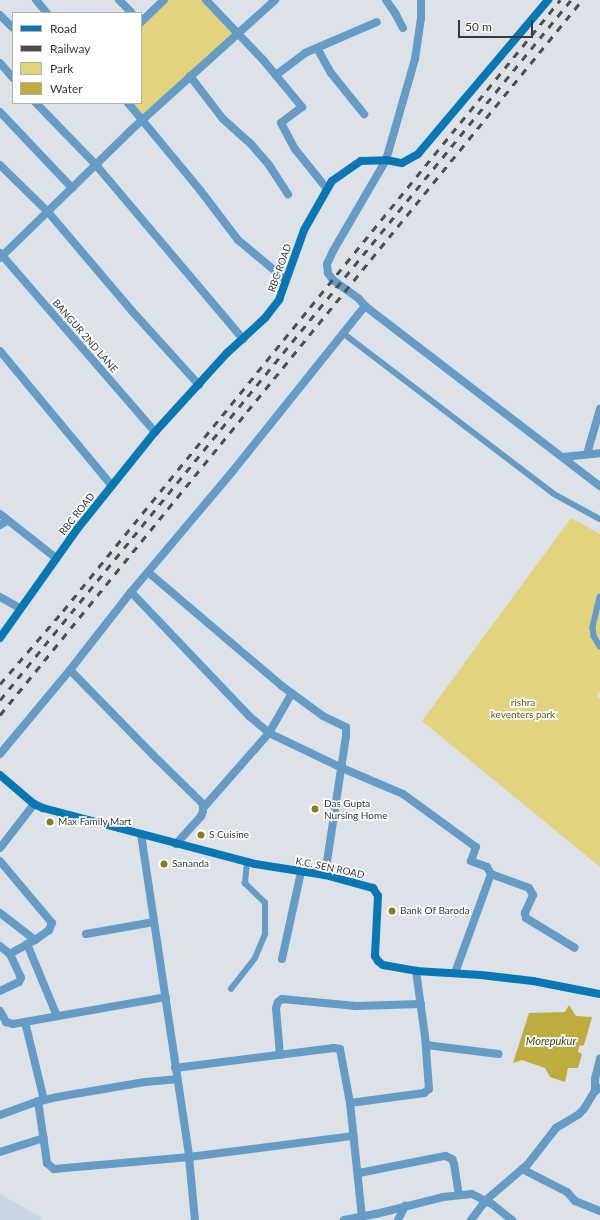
<!DOCTYPE html>
<html>
<head>
<meta charset="utf-8">
<style>
  body { margin:0 }
  #map { position:relative; width:600px; height:1220px; overflow:hidden; background:#dce2e7; font-family:Lato,sans-serif }
  div>[style] { position:absolute }
  [style*='--x'] { left:calc(var(--x)*1px); top:calc(var(--y)*1px); width:calc(var(--w)*1px); rotate:calc(var(--a)*1deg) }
  .built>* { inset:0; background:#cad6e1 }
  .green>* { inset:0; background:#e2d37e }
  .water>* { inset:0; background:#beac3f }
  .lane>* { height:5.5px; margin:-2.75px; padding:0 2.75px; transform-origin:2.75px; border-radius:2.75px; background:#659bc5 }
  .street>* { height:8px; margin:-4px; padding:0 4px; transform-origin:4px; border-radius:4px; background:#659bc5 }
  .secondary>* { height:8px; margin:-4px; padding:0 4px; transform-origin:4px; border-radius:4px; background:#0977b4 }
  .rail>* { height:3px; margin-top:-1.5px; transform-origin:0; background:repeating-linear-gradient(90deg,#4c4e50 0 7px,transparent 0 14px) }
  .dots>* { width:11px; height:11px; translate:-50% -50%; box-sizing:border-box; border:2px solid #fff; border-radius:50% }
  span { translate:-50% -50%; white-space:nowrap; text-align:center; line-height:1.15; -webkit-text-stroke:3.5px #fff; paint-order:stroke }
  .street-label { font-size:10px; color:#37393b }
  .park-label { font-size:10px; color:#645800 }
  .poi-label { font-size:10px; color:#37393b }
  .left { translate:0 -50%; text-align:left }
  .water-label { font-size:11px; color:#453e10; font-style:italic }
  .legend { position:absolute; left:12px; top:12px; width:130px; height:92px; box-sizing:border-box; background:#fff; border:1px solid #afb0b1; margin:0; padding:5px 7px; list-style:none; font-size:12px; color:#37393b }
  .legend li { display:flex; align-items:center; gap:8px; height:20px }
  .legend b { width:20px; border:1px solid #afb0b1 }
  .scale { position:absolute; left:458px; top:20px; width:75px; height:18px; box-sizing:border-box; border:2px solid #37393b; border-top:0; padding-left:5px; font-size:12px; line-height:14px; white-space:nowrap; color:#37393b; -webkit-text-stroke:3px #fff; paint-order:stroke }
</style>
</head>
<body>
<div id="map">
  <div class="built">
    <div style="clip-path:polygon(0 1194px,42px 1218px,43px 1220px,0 1220px)"></div>
  </div>
  <div class="green">
    <div style="clip-path:polygon(164px 0,206px 0,237px 34px,143px 119px,128px 103px,141px 103px,141px 22px)"></div>
    <div style="clip-path:polygon(571px 518px,600px 534px,600px 691px,597px 696px,600px 699px,600px 867px,422px 721px)"></div>
  </div>
  <div class="water">
    <div style="clip-path:polygon(569px 1005px,576px 1016px,592px 1017px,584px 1045px,579px 1046px,578px 1052px,582px 1054px,578px 1068px,568px 1068px,565px 1082px,550px 1077px,545px 1068px,522px 1060px,513px 1063px,529px 1013px,565px 1012px)"></div>
  </div>
  <div class="lane">
    <div style="--x:343;--y:333;--w:265;--a:37.3"></div>
    <div style="--x:554;--y:494;--w:52;--a:28.5"></div>
    <div style="--x:600;--y:597;--w:31;--a:103"></div>
    <div style="--x:593;--y:627;--w:9;--a:84"></div>
    <div style="--x:594;--y:636;--w:12;--a:59"></div>
    <div style="--x:231;--y:989;--w:39;--a:-52"></div>
    <div style="--x:255;--y:958;--w:26;--a:-67"></div>
    <div style="--x:265;--y:934;--w:31;--a:-90"></div>
    <div style="--x:265;--y:903;--w:28;--a:-136"></div>
    <div style="--x:245;--y:884;--w:22;--a:-85"></div>
  </div>
  <div class="street">
    <div style="--x:36;--y:0;--w:17;--a:50"></div>
    <div style="--x:119;--y:0;--w:18;--a:45"></div>
    <div style="--x:206;--y:0;--w:84;--a:46.4"></div>
    <div style="--x:264;--y:61;--w:60;--a:50.4"></div>
    <div style="--x:302;--y:107;--w:26;--a:143"></div>
    <div style="--x:281;--y:123;--w:30;--a:62"></div>
    <div style="--x:295;--y:149;--w:51;--a:51.3"></div>
    <div style="--x:386;--y:0;--w:16;--a:55"></div>
    <div style="--x:395;--y:13;--w:17;--a:62"></div>
    <div style="--x:421;--y:0;--w:18;--a:90"></div>
    <div style="--x:421;--y:18;--w:41;--a:98.3"></div>
    <div style="--x:415;--y:59;--w:105;--a:106"></div>
    <div style="--x:386;--y:160;--w:105;--a:120.2"></div>
    <div style="--x:333;--y:251;--w:14;--a:115"></div>
    <div style="--x:327;--y:264;--w:9;--a:84"></div>
    <div style="--x:328;--y:273;--w:9;--a:54"></div>
    <div style="--x:333;--y:280;--w:32;--a:36"></div>
    <div style="--x:359;--y:299;--w:9;--a:49"></div>
    <div style="--x:365;--y:306;--w:296;--a:37.5"></div>
    <div style="--x:0;--y:15;--w:18;--a:45"></div>
    <div style="--x:141;--y:22;--w:32;--a:-44"></div>
    <div style="--x:317;--y:48;--w:29;--a:61"></div>
    <div style="--x:331;--y:73;--w:53;--a:51.2"></div>
    <div style="--x:0;--y:63;--w:20;--a:49"></div>
    <div style="--x:276;--y:75;--w:36;--a:-37"></div>
    <div style="--x:305;--y:53;--w:78;--a:-23.3"></div>
    <div style="--x:190;--y:76;--w:54;--a:52.5"></div>
    <div style="--x:223;--y:119;--w:36;--a:42"></div>
    <div style="--x:250;--y:143;--w:29;--a:49"></div>
    <div style="--x:269;--y:165;--w:35;--a:57"></div>
    <div style="--x:36;--y:103;--w:86;--a:45.9"></div>
    <div style="--x:96;--y:165;--w:228;--a:49.8"></div>
    <div style="--x:128;--y:103;--w:113;--a:50.4"></div>
    <div style="--x:200;--y:190;--w:63;--a:52.8"></div>
    <div style="--x:238;--y:240;--w:62;--a:39.8"></div>
    <div style="--x:0;--y:112;--w:105;--a:46.5"></div>
    <div style="--x:0;--y:165;--w:67;--a:44.4"></div>
    <div style="--x:48;--y:212;--w:130;--a:49.7"></div>
    <div style="--x:132;--y:311;--w:100;--a:47.8"></div>
    <div style="--x:0;--y:253;--w:237;--a:49.1"></div>
    <div style="--x:0;--y:258;--w:180;--a:-44.3"></div>
    <div style="--x:129;--y:132;--w:197;--a:-42.1"></div>
    <div style="--x:0;--y:351;--w:175;--a:50.3"></div>
    <div style="--x:587;--y:454;--w:47;--a:-73.9"></div>
    <div style="--x:563;--y:457;--w:37;--a:-6"></div>
    <div style="--x:0;--y:514;--w:71;--a:38.2"></div>
    <div style="--x:0;--y:525;--w:8;--a:-30"></div>
    <div style="--x:148;--y:572;--w:176;--a:40.4"></div>
    <div style="--x:282;--y:686;--w:51;--a:36.2"></div>
    <div style="--x:323;--y:716;--w:25;--a:26"></div>
    <div style="--x:346;--y:727;--w:9;--a:90"></div>
    <div style="--x:346;--y:736;--w:141;--a:98.6"></div>
    <div style="--x:131;--y:592;--w:171;--a:46.4"></div>
    <div style="--x:249;--y:716;--w:26;--a:40"></div>
    <div style="--x:269;--y:733;--w:81;--a:25.6"></div>
    <div style="--x:342;--y:768;--w:66;--a:23.1"></div>
    <div style="--x:403;--y:794;--w:90;--a:36"></div>
    <div style="--x:476;--y:847;--w:15;--a:110"></div>
    <div style="--x:471;--y:861;--w:17;--a:21"></div>
    <div style="--x:487;--y:867;--w:8;--a:60"></div>
    <div style="--x:491;--y:874;--w:105;--a:110"></div>
    <div style="--x:0;--y:597;--w:23;--a:29"></div>
    <div style="--x:0;--y:754;--w:109;--a:-50.2"></div>
    <div style="--x:204;--y:807;--w:98;--a:-48.7"></div>
    <div style="--x:269;--y:733;--w:46;--a:-60.1"></div>
    <div style="--x:141;--y:834;--w:327;--a:81.5"></div>
    <div style="--x:189;--y:1157;--w:63;--a:84.6"></div>
    <div style="--x:176;--y:844;--w:38;--a:-48"></div>
    <div style="--x:201;--y:816;--w:5;--a:-68"></div>
    <div style="--x:203;--y:811;--w:7;--a:-90"></div>
    <div style="--x:203;--y:804;--w:70;--a:-135.6"></div>
    <div style="--x:153;--y:755;--w:119;--a:-134.3"></div>
    <div style="--x:70;--y:670;--w:99;--a:-52"></div>
    <div style="--x:131;--y:592;--w:157;--a:-49.9"></div>
    <div style="--x:232;--y:472;--w:213;--a:-51.3"></div>
    <div style="--x:0;--y:848;--w:56;--a:-52.3"></div>
    <div style="--x:0;--y:861;--w:81;--a:50"></div>
    <div style="--x:52;--y:923;--w:8;--a:113"></div>
    <div style="--x:49;--y:930;--w:17;--a:144"></div>
    <div style="--x:35;--y:940;--w:29;--a:151"></div>
    <div style="--x:491;--y:874;--w:40;--a:20.2"></div>
    <div style="--x:529;--y:888;--w:8;--a:60"></div>
    <div style="--x:533;--y:895;--w:20;--a:114"></div>
    <div style="--x:525;--y:913;--w:5;--a:79"></div>
    <div style="--x:526;--y:918;--w:57;--a:31.5"></div>
    <div style="--x:0;--y:913;--w:44;--a:37.6"></div>
    <div style="--x:86;--y:934;--w:69;--a:-10"></div>
    <div style="--x:27;--y:944;--w:78;--a:67.4"></div>
    <div style="--x:0;--y:946;--w:13;--a:39"></div>
    <div style="--x:10;--y:954;--w:26;--a:65"></div>
    <div style="--x:21;--y:978;--w:4;--a:117"></div>
    <div style="--x:19;--y:982;--w:21;--a:155"></div>
    <div style="--x:282;--y:959;--w:89;--a:-77.7"></div>
    <div style="--x:0;--y:1011;--w:13;--a:61"></div>
    <div style="--x:6;--y:1022;--w:7;--a:16"></div>
    <div style="--x:13;--y:1024;--w:155;--a:-10"></div>
    <div style="--x:25;--y:1022;--w:80;--a:76.3"></div>
    <div style="--x:426;--y:1045;--w:73;--a:7.1"></div>
    <div style="--x:280;--y:1055;--w:47;--a:-94.9"></div>
    <div style="--x:276;--y:1008;--w:6;--a:-72"></div>
    <div style="--x:278;--y:1002;--w:5;--a:-37"></div>
    <div style="--x:282;--y:999;--w:74;--a:5.4"></div>
    <div style="--x:356;--y:1006;--w:65;--a:-1.8"></div>
    <div style="--x:175;--y:1068;--w:160;--a:-7.2"></div>
    <div style="--x:334;--y:1048;--w:6;--a:9"></div>
    <div style="--x:340;--y:1049;--w:55;--a:79.5"></div>
    <div style="--x:350;--y:1103;--w:115;--a:84"></div>
    <div style="--x:595;--y:1091;--w:12;--a:-90"></div>
    <div style="--x:595;--y:1079;--w:21;--a:-76"></div>
    <div style="--x:38;--y:1101;--w:63;--a:81.7"></div>
    <div style="--x:47;--y:1163;--w:9;--a:41"></div>
    <div style="--x:54;--y:1169;--w:136;--a:-5.1"></div>
    <div style="--x:189;--y:1157;--w:166;--a:-7.3"></div>
    <div style="--x:350;--y:1103;--w:75;--a:-7.7"></div>
    <div style="--x:424;--y:1093;--w:6;--a:-39"></div>
    <div style="--x:429;--y:1089;--w:53;--a:-94.3"></div>
    <div style="--x:425;--y:1036;--w:66;--a:-97.9"></div>
    <div style="--x:0;--y:1115;--w:35;--a:-20"></div>
    <div style="--x:33;--y:1103;--w:25;--a:-14"></div>
    <div style="--x:57;--y:1097;--w:89;--a:-9.7"></div>
    <div style="--x:145;--y:1082;--w:32;--a:-5"></div>
    <div style="--x:0;--y:1152;--w:46;--a:-17.7"></div>
    <div style="--x:522;--y:1169;--w:51;--a:27.1"></div>
    <div style="--x:567;--y:1192;--w:12;--a:48"></div>
    <div style="--x:575;--y:1201;--w:27;--a:22"></div>
    <div style="--x:359;--y:1173;--w:88;--a:-11.2"></div>
    <div style="--x:445;--y:1156;--w:8;--a:23"></div>
    <div style="--x:452;--y:1159;--w:5;--a:68"></div>
    <div style="--x:454;--y:1164;--w:31;--a:81"></div>
    <div style="--x:344;--y:1220;--w:33;--a:-11"></div>
    <div style="--x:376;--y:1214;--w:69;--a:-14.2"></div>
    <div style="--x:443;--y:1197;--w:29;--a:-6"></div>
    <div style="--x:472;--y:1194;--w:22;--a:27"></div>
    <div style="--x:492;--y:1204;--w:26;--a:39"></div>
    <div style="--x:398;--y:1220;--w:16;--a:-63"></div>
    <div style="--x:471;--y:1220;--w:25;--a:-53"></div>
    <div style="--x:486;--y:1200;--w:55;--a:-40.6"></div>
    <div style="--x:528;--y:1164;--w:46;--a:-52.1"></div>
    <div style="--x:556;--y:1128;--w:27;--a:-31"></div>
    <div style="--x:579;--y:1114;--w:7;--a:-45"></div>
    <div style="--x:584;--y:1109;--w:21;--a:-59"></div>
    <div style="--x:595;--y:1091;--w:6;--a:-31"></div>
  </div>
  <div class="secondary">
    <div style="--x:0;--y:638;--w:135;--a:-54.7"></div>
    <div style="--x:78;--y:528;--w:123;--a:-51.3"></div>
    <div style="--x:155;--y:432;--w:107;--a:-47.7"></div>
    <div style="--x:227;--y:353;--w:52;--a:-42.6"></div>
    <div style="--x:265;--y:318;--w:23;--a:-52"></div>
    <div style="--x:279;--y:300;--w:74;--a:-70.3"></div>
    <div style="--x:304;--y:230;--w:56;--a:-60.3"></div>
    <div style="--x:332;--y:181;--w:35;--a:-35"></div>
    <div style="--x:361;--y:161;--w:25;--a:-2"></div>
    <div style="--x:386;--y:160;--w:16;--a:11"></div>
    <div style="--x:402;--y:163;--w:18;--a:-29"></div>
    <div style="--x:418;--y:154;--w:202;--a:-49.8"></div>
    <div style="--x:0;--y:775;--w:45;--a:40.5"></div>
    <div style="--x:34;--y:804;--w:10;--a:24"></div>
    <div style="--x:43;--y:808;--w:219;--a:14.8"></div>
    <div style="--x:255;--y:864;--w:71;--a:8.9"></div>
    <div style="--x:325;--y:875;--w:50;--a:15.2"></div>
    <div style="--x:373;--y:888;--w:9;--a:58"></div>
    <div style="--x:378;--y:896;--w:60;--a:92.9"></div>
    <div style="--x:375;--y:956;--w:6;--a:59"></div>
    <div style="--x:378;--y:961;--w:6;--a:39"></div>
    <div style="--x:383;--y:965;--w:34;--a:10"></div>
    <div style="--x:416;--y:971;--w:65;--a:3.5"></div>
    <div style="--x:481;--y:975;--w:52;--a:6.6"></div>
    <div style="--x:533;--y:981;--w:68;--a:11"></div>
  </div>
  <div class="rail">
    <div style="--x:0;--y:684;--w:96;--a:-49.2"></div>
    <div style="--x:63;--y:611;--w:788;--a:-50.87"></div>
    <div style="--x:0;--y:700;--w:903;--a:-50.8"></div>
    <div style="--x:0;--y:715;--w:922;--a:-50.85"></div>
  </div>
  <div class="dots">
    <div style="left:315px;top:809px;background:#897b20"></div>
    <div style="left:50px;top:822px;background:#897b20"></div>
    <div style="left:201px;top:835px;background:#897b20"></div>
    <div style="left:164px;top:864px;background:#897b20"></div>
    <div style="left:392px;top:911px;background:#897b20"></div>
  </div>
  <div class="street-label">
    <span style="left:280px;top:268px;rotate:-70deg">RBC ROAD</span>
    <span style="left:85px;top:336px;rotate:49deg">BANGUR 2ND LANE</span>
    <span style="left:77px;top:514px;rotate:-52deg">RBC ROAD</span>
    <span style="left:330px;top:868px;rotate:12deg">K.C. SEN ROAD</span>
  </div>
  <div class="park-label">
    <span style="left:523px;top:708px">rishra<br>keventers park</span>
  </div>
  <div class="poi-label">
    <span class="left" style="left:324px;top:809px">Das Gupta<br>Nursing Home</span>
    <span class="left" style="left:58px;top:822px">Max Family Mart</span>
    <span class="left" style="left:209px;top:835px">S Cuisine</span>
    <span class="left" style="left:172px;top:864px">Sananda</span>
    <span class="left" style="left:400px;top:911px">Bank Of Baroda</span>
  </div>
  <div class="water-label">
    <span style="left:551px;top:1041px">Morepukur</span>
  </div>
  <ul class="legend">
  <li><b style="height:5px;background:#0977b4"></b>Road</li>
  <li><b style="height:5px;background:#4c4e50"></b>Railway</li>
  <li><b style="height:11px;background:#e2d37e"></b>Park</li>
  <li><b style="height:11px;background:#beac3f"></b>Water</li>
  </ul>
  <div class="scale">50 m</div>
</div>
</body>
</html>
